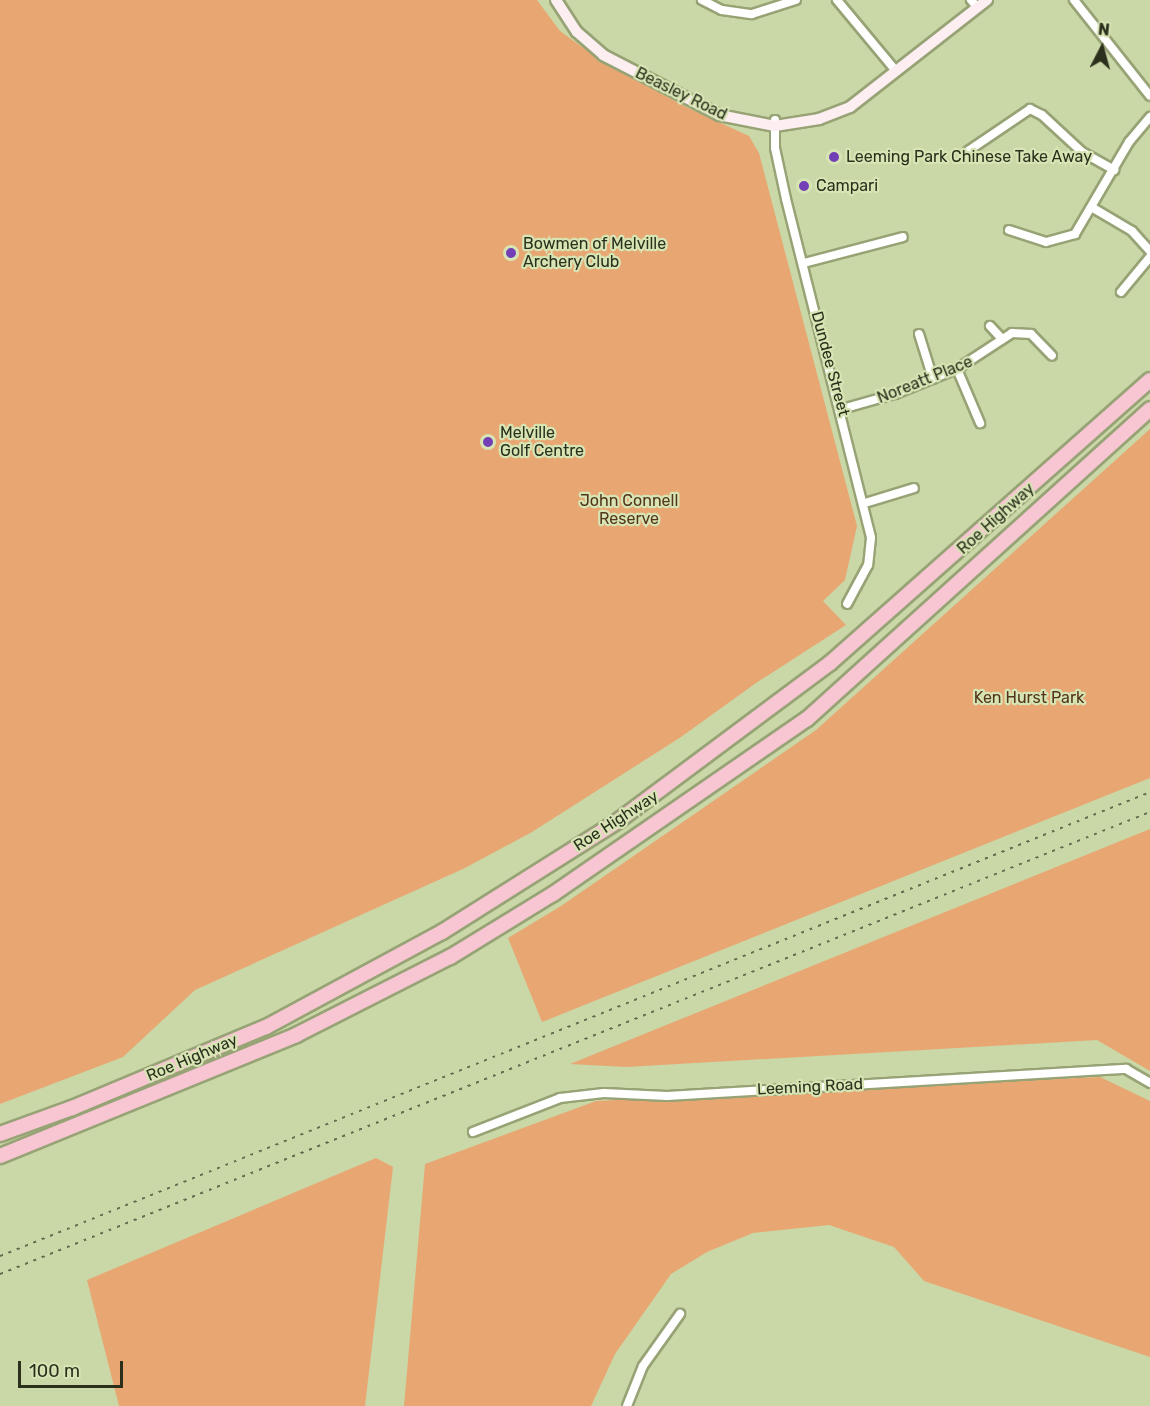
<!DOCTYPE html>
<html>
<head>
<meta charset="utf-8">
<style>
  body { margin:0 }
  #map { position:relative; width:1150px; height:1406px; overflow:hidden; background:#cad7a7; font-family:Rubik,sans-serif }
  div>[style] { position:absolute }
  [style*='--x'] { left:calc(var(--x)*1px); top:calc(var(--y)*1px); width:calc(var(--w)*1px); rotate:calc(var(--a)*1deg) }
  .green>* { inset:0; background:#e8a772 }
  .roads { filter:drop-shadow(2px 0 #97a375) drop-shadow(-2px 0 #97a375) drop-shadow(0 2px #97a375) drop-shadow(0 -2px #97a375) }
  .minor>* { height:8px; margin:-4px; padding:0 4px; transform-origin:4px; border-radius:4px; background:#fff }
  .secondary>* { height:10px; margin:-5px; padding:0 5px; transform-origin:5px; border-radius:5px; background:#fdeef2 }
  .motorway>* { height:14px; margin:-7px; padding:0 7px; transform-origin:7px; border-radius:7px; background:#f8c5d3 }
  .rail>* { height:2px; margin-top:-1px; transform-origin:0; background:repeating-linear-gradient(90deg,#656d4f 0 3px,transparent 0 9px) }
  .dots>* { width:16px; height:16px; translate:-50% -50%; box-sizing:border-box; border:3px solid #d7e4b3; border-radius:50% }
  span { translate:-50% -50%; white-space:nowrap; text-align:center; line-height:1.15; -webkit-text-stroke:4.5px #d7e4b3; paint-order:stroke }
  .street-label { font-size:16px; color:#2b301d }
  .poi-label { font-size:16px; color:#2b301d }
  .left { translate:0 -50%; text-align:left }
  .park-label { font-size:16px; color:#53351b }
  .north { position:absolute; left:1072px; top:18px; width:60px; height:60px; -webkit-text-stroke:4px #d7e4b3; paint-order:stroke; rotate:6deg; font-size:16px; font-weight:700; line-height:24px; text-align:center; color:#2b301d }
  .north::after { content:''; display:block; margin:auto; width:21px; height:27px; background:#2b301d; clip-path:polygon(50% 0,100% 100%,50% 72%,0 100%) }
  .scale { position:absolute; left:18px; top:1361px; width:105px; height:27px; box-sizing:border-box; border:3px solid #2b301d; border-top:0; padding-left:8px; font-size:18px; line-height:21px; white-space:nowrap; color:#2b301d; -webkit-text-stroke:4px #d7e4b3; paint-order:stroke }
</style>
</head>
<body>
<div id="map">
  <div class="green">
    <div style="clip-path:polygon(0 0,537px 0,560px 31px,600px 60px,686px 107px,749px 136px,759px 153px,857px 526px,845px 580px,823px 601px,846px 625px,756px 683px,681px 737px,532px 832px,465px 868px,195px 990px,123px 1057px,0 1104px)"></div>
    <div style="clip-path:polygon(1150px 429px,1150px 778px,542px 1022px,508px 938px,561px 906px,816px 730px)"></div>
    <div style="clip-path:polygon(1150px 829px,1150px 1071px,1097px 1040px,626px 1067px,570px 1064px)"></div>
    <div style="clip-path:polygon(1100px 1077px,1150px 1101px,1150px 1357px,924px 1281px,894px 1247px,829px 1225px,753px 1233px,707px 1252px,671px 1274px,615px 1354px,591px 1406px,404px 1406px,425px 1164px,596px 1101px)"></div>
    <div style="clip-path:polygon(376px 1158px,393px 1167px,365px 1406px,119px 1406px,87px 1280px)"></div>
  </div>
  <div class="roads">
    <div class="minor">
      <div style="--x:702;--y:0;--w:22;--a:27"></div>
      <div style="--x:722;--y:10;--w:30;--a:8"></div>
      <div style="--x:752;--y:14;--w:46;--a:-17.7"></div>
      <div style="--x:837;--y:0;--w:92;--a:50.3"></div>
      <div style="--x:971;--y:0;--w:9;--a:49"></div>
      <div style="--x:1074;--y:0;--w:122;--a:51.6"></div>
      <div style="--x:775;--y:120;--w:28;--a:90"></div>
      <div style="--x:775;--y:148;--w:52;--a:77.8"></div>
      <div style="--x:786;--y:199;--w:349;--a:75.9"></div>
      <div style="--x:871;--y:538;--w:27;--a:96"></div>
      <div style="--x:868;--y:565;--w:44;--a:118.3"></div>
      <div style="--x:968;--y:151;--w:75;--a:-34.1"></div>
      <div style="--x:1030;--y:109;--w:13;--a:27"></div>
      <div style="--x:1042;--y:115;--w:54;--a:42.8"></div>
      <div style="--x:1082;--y:152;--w:37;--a:29"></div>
      <div style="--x:1093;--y:208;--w:45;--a:30.5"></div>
      <div style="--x:1132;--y:231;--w:27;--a:48"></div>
      <div style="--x:1009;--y:230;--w:39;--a:18"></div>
      <div style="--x:1046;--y:242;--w:30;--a:-15"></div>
      <div style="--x:1075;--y:234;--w:107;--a:-59.6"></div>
      <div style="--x:1129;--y:142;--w:33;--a:-50"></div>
      <div style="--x:804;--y:263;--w:102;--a:-14.7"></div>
      <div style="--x:1121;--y:292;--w:45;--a:-50.4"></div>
      <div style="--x:990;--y:326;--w:18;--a:47"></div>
      <div style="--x:919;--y:334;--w:47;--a:72.7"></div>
      <div style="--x:957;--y:369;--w:59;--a:66.9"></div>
      <div style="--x:842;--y:409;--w:55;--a:-15.8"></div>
      <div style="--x:895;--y:394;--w:67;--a:-22"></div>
      <div style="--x:957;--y:369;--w:66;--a:-33.2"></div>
      <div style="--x:1012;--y:333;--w:19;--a:3"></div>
      <div style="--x:1031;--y:334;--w:30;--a:46"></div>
      <div style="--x:865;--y:503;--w:51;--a:-17"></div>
      <div style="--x:473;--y:1132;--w:93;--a:-21.3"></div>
      <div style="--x:560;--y:1098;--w:44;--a:-6.5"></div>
      <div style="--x:604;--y:1093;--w:63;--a:2.7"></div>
      <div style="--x:667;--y:1096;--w:460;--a:-3.4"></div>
      <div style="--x:1126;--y:1069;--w:28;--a:30"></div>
      <div style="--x:627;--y:1406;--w:43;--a:-68.2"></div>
      <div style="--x:643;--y:1366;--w:64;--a:-54.6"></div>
    </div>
    <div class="secondary">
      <div style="--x:556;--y:0;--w:38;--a:57"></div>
      <div style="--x:577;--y:32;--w:35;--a:41"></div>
      <div style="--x:603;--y:55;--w:131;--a:27.3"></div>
      <div style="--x:719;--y:115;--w:57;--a:11.1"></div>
      <div style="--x:775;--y:126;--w:45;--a:-9"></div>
      <div style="--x:819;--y:119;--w:33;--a:-21"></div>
      <div style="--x:850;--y:107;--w:174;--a:-38"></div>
    </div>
    <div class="motorway">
      <div style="--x:0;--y:1134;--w:77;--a:-19.9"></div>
      <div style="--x:72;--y:1108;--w:210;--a:-22.7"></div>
      <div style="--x:266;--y:1027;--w:200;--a:-28.4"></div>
      <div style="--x:442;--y:932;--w:208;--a:-32.2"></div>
      <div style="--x:618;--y:821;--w:264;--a:-36.7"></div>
      <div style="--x:830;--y:663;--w:427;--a:-41.5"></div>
      <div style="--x:0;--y:1156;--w:320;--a:-22.2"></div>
      <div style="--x:296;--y:1035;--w:173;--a:-26.9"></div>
      <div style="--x:450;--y:957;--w:121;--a:-31.5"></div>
      <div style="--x:553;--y:894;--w:308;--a:-34.6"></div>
      <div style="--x:807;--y:719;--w:462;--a:-42.1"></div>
    </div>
  </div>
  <div class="rail">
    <div style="--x:0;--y:1256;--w:1240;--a:-21.97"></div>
    <div style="--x:0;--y:1274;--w:1239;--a:-21.89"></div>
  </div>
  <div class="dots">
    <div style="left:834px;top:157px;background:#723fb6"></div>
    <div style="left:804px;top:186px;background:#723fb6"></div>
    <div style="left:511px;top:253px;background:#723fb6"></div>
    <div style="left:488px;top:442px;background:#723fb6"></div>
  </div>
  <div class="street-label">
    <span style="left:681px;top:94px;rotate:26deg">Beasley Road</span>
    <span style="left:830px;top:364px;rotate:75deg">Dundee Street</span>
    <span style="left:925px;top:380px;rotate:-22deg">Noreatt Place</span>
    <span style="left:996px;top:519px;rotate:-42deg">Roe Highway</span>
    <span style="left:616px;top:821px;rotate:-33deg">Roe Highway</span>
    <span style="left:192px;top:1058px;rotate:-23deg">Roe Highway</span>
    <span style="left:810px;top:1087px;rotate:-3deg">Leeming Road</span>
  </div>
  <div class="poi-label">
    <span class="left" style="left:846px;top:157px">Leeming Park Chinese Take Away</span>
    <span class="left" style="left:816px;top:186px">Campari</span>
    <span class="left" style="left:523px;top:253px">Bowmen of Melville<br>Archery Club</span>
    <span class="left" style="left:500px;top:442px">Melville<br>Golf Centre</span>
  </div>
  <div class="park-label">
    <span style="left:629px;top:510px">John Connell<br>Reserve</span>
    <span style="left:1029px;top:698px">Ken Hurst Park</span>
  </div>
  <div class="north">N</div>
  <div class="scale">100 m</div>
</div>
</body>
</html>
